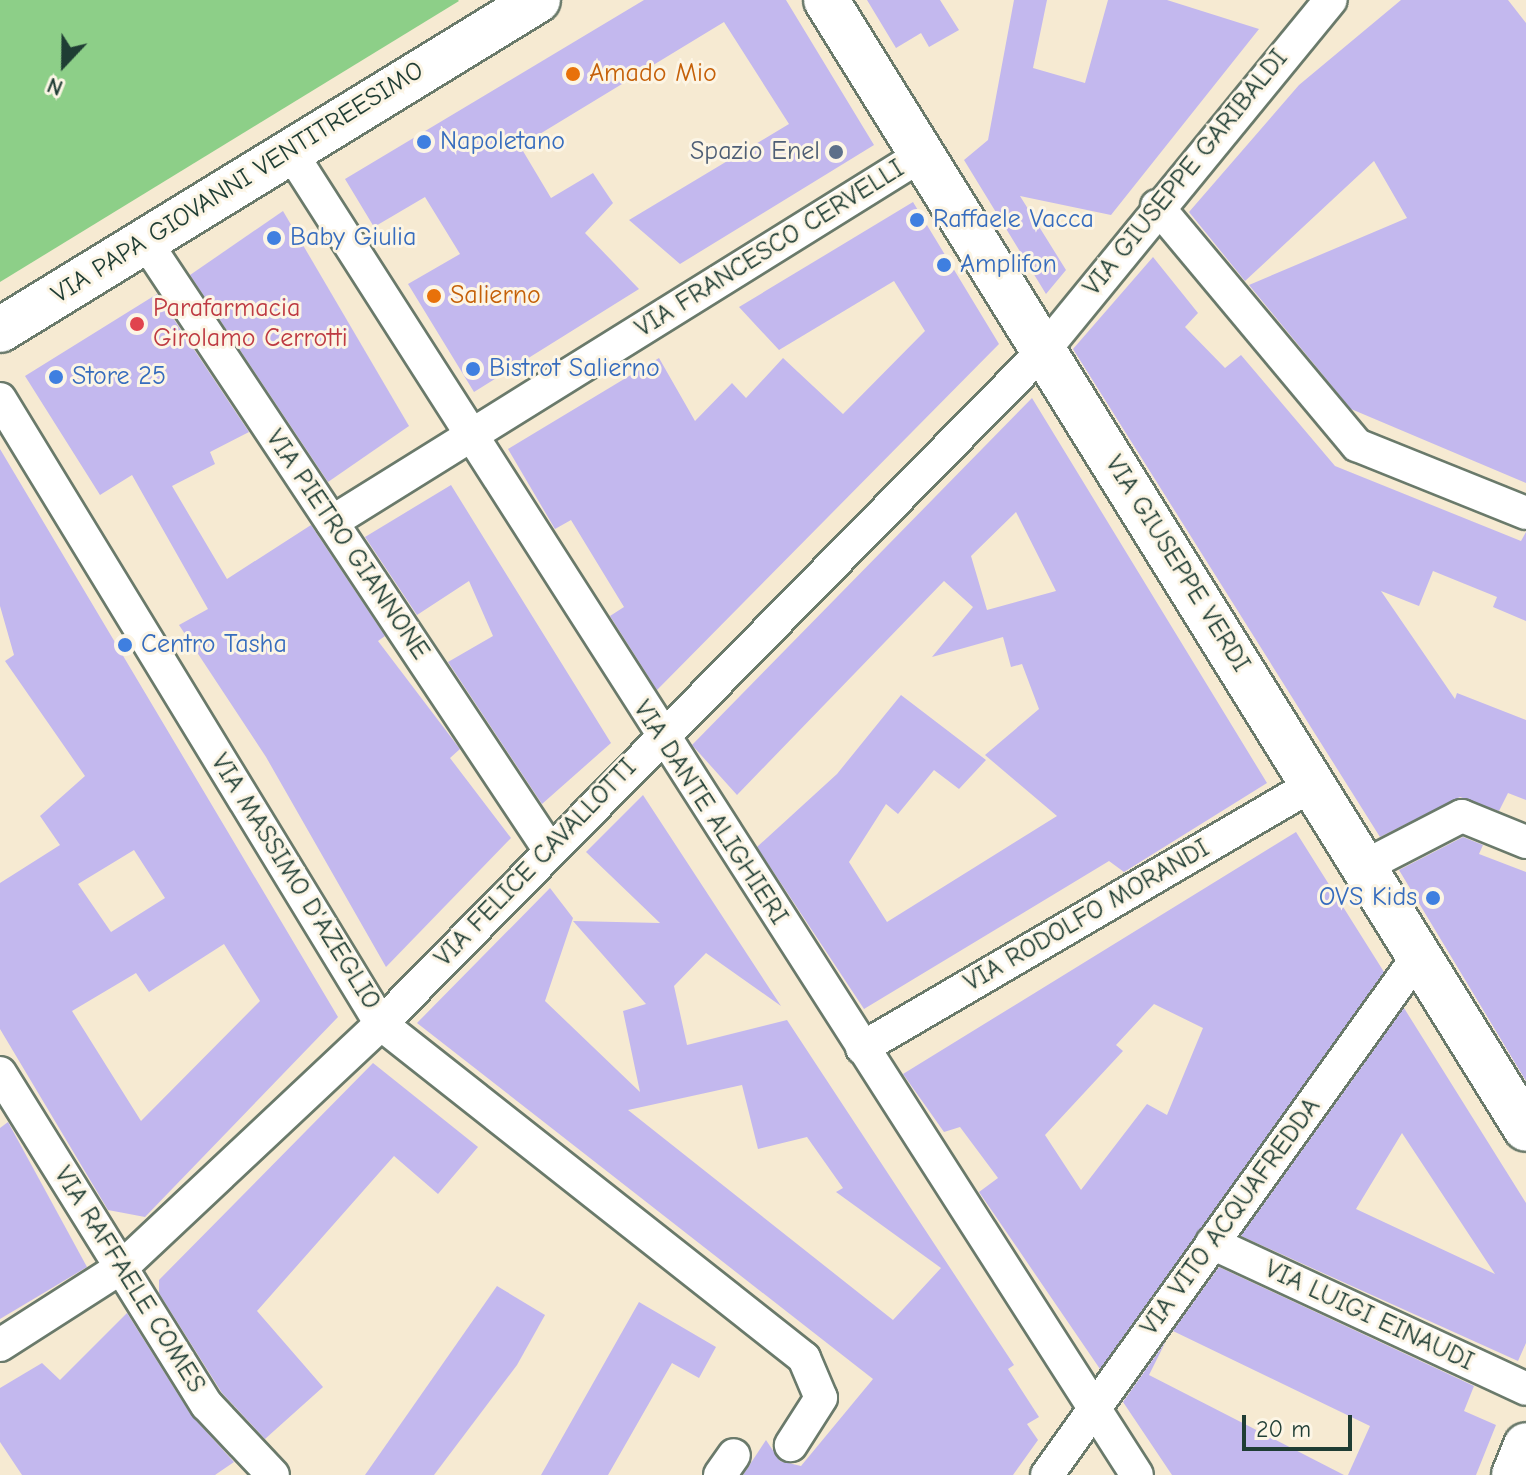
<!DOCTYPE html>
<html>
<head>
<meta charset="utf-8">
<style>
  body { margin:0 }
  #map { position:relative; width:1526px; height:1475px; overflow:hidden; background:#f6ead2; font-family:"Comic Neue",sans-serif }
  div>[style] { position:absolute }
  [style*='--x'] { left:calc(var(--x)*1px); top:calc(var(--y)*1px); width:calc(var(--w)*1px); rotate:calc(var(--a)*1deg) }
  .green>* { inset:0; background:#8dcf88 }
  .building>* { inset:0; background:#c3b8ee }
  .roads { filter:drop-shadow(2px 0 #6a7a6b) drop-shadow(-2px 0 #6a7a6b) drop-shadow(0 2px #6a7a6b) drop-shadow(0 -2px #6a7a6b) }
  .street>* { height:32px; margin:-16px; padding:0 16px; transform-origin:16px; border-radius:16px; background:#fff }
  .secondary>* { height:44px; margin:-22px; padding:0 22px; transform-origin:22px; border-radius:22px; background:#fff }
  .dots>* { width:22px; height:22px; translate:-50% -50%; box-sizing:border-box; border:4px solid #fcf5e5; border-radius:50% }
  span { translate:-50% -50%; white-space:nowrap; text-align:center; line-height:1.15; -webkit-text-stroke:6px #fcf5e5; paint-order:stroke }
  .food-label { font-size:26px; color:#c56008 }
  .left { translate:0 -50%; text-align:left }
  .shop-label { font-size:26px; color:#366cbe }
  .right { translate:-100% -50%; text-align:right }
  .service-label { font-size:26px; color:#4e5e75 }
  .street-label { font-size:26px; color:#1f3d34 }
  .health-label { font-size:26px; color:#be3a42 }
  .north { position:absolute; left:24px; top:24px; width:80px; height:80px; -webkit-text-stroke:6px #fcf5e5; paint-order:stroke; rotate:202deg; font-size:22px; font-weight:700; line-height:32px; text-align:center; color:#1f3d34 }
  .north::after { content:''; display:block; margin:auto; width:28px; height:36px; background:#1f3d34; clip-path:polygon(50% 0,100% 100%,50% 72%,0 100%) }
  .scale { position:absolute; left:1242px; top:1415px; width:110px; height:36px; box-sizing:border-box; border:4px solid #1f3d34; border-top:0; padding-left:10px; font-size:24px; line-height:28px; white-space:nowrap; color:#1f3d34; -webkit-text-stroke:6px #fcf5e5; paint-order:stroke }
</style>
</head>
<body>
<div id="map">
  <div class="green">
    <div style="clip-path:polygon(0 0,458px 0,459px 1px,0 282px)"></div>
  </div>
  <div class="building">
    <div style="clip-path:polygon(644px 0,786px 0,874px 145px,680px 264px,629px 220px,789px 124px,724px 22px,520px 146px,551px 198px,593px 173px,613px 203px,585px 233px,639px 289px,474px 392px,408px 284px,460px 254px,425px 197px,374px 227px,345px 179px)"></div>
    <div style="clip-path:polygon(867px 0,940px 0,959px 30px,929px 47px,921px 33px,896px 48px)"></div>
    <div style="clip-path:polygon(1014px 0,1047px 0,1033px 68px,1085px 83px,1108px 0,1167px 0,1259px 29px,1111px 215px,1020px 196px,1066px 270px,1046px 294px,964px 160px,988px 140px)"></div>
    <div style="clip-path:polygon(1401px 0,1508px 0,1526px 23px,1526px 483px,1351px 409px,1249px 285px,1407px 218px,1374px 161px,1245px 281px,1189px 212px,1299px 85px)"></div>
    <div style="clip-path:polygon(913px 202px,999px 344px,657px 690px,610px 616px,624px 607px,571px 520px,555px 529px,508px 449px,659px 358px,695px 421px,732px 383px,746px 398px,783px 358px,843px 414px,925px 331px,894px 281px,779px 350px,739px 307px)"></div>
    <div style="clip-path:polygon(283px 211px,409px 426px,328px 482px,190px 275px)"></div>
    <div style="clip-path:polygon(1153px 257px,1198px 313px,1185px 327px,1225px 368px,1241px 355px,1335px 466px,1521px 541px,1526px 532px,1526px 621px,1493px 607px,1497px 597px,1433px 571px,1419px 606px,1381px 591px,1455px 699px,1457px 693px,1526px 720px,1526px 800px,1508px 793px,1499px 811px,1460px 797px,1380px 837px,1073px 349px)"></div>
    <div style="clip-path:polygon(157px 294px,249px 432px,210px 452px,215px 464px,172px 486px,227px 579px,311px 525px,385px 636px,378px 641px,460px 749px,450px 758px,511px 838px,386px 967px,266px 757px,179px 625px,208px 609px,132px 475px,100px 495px,25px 376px)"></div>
    <div style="clip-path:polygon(evenodd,1032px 398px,1267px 783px,1124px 872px,1109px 861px,864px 1009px,757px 847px,837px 774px,901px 695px,986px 760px,959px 789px,934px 770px,898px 814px,886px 804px,849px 862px,887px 922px,1057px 816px,985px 755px,1039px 709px,1022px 664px,1011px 667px,1003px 637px,932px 657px,973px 607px,944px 581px,737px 795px,692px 745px,1032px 398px,1016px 512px,1056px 591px,987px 610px,971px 556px,1016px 512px)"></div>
    <div style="clip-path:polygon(evenodd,0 449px,338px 1017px,145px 1217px,108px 1210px,0 1029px,0 883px,60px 845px,40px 816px,85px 776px,5px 661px,14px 655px,0 606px,0 449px,134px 850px,165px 898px,111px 932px,78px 884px,134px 850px,0 449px,224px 944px,260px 1001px,141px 1121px,72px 1011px,136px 973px,149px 992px,224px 944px)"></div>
    <div style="clip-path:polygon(451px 485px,611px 743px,542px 804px,448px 662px,493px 636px,469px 581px,417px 615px,365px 537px)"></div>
    <div style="clip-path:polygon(evenodd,643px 795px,781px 1006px,706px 953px,674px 986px,687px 1045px,787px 1020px,1014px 1365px,1008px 1369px,1039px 1417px,1027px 1424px,1038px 1440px,1013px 1475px,743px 1475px,766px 1440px,780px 1461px,801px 1466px,873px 1379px,417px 1023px,550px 888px,573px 918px,545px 1001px,640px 1092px,623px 1011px,646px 1004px,573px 921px,660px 923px,586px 852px,643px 795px,742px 1085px,758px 1149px,807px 1137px,843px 1188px,836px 1192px,941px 1268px,893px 1320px,628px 1110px,742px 1085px)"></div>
    <div style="clip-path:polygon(evenodd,1296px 832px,1384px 972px,1100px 1369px,979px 1192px,998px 1178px,960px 1127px,944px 1132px,903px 1074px,1296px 832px,1154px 1004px,1203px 1028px,1167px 1115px,1147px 1104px,1081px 1190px,1045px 1135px,1123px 1051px,1116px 1045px,1154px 1004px)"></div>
    <div style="clip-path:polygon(1463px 837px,1483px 845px,1479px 854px,1526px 872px,1526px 1081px,1399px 870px)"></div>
    <div style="clip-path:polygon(evenodd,1404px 1008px,1526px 1203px,1526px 1343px,1518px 1361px,1241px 1236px,1404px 1008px,1402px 1133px,1495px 1274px,1356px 1209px,1402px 1133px)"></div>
    <div style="clip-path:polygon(373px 1063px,478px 1147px,438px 1194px,394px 1156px,257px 1311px,323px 1387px,265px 1439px,222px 1393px,159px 1293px,159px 1280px)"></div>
    <div style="clip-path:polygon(8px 1122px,87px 1267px,0 1319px,0 1128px)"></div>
    <div style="clip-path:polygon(1219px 1267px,1474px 1386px,1464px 1411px,1496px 1425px,1476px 1475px,1348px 1475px,1370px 1426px,1173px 1331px)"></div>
    <div style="clip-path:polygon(497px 1286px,545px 1315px,517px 1365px,434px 1475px,365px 1475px)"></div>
    <div style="clip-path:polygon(639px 1302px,716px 1347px,699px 1378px,672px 1363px,608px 1475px,541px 1475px)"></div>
    <div style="clip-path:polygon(127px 1313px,191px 1415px,234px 1462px,215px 1475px,22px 1475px,0 1442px,0 1388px,42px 1363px,60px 1380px)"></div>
    <div style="clip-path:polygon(1166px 1341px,1149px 1375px,1344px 1475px,1172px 1475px,1123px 1402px)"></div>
  </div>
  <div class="roads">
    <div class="street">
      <div style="--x:288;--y:148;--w:1575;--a:57.39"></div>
      <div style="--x:1157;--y:206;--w:312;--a:50.1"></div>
      <div style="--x:1357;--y:445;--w:182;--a:21.9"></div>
      <div style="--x:145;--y:241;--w:730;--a:56.4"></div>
      <div style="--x:0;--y:399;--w:732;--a:58.63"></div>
      <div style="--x:381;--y:1024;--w:539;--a:38.29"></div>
      <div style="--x:804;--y:1358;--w:43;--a:67"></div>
      <div style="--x:821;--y:1398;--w:56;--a:122.6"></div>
      <div style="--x:332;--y:522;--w:696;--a:-31.91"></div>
      <div style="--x:1363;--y:867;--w:111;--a:-27.3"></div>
      <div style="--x:1462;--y:816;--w:69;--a:22.1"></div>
      <div style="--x:862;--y:1048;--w:521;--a:-30.3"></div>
      <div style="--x:0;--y:1073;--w:391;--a:58.1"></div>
      <div style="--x:207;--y:1405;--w:96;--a:46.7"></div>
      <div style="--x:1212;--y:1243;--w:346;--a:24.9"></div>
      <div style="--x:0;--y:1345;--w:145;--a:-32.6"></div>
      <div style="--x:122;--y:1267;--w:355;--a:-43.2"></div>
      <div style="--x:381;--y:1024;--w:947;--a:-45.47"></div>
      <div style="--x:1045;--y:349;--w:451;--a:-50.7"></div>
      <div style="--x:720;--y:1475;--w:24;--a:-55"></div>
      <div style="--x:1047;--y:1475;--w:634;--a:-54.43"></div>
    </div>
    <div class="secondary">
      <div style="--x:826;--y:0;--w:1328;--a:58.2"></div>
      <div style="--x:0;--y:330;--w:631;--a:-31.52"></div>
      <div style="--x:1514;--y:1475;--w:32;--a:-68"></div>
    </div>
  </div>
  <div class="dots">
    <div style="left:573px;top:74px;background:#e8710a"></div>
    <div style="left:424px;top:142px;background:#3f7fe0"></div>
    <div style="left:836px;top:152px;background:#5c6f8a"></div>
    <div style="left:917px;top:220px;background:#3f7fe0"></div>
    <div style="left:274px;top:238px;background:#3f7fe0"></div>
    <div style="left:944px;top:265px;background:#3f7fe0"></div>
    <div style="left:434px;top:296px;background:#e8710a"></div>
    <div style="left:137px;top:324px;background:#e0444e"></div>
    <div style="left:473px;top:369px;background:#3f7fe0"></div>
    <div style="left:56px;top:377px;background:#3f7fe0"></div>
    <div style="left:125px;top:645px;background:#3f7fe0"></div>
    <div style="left:1433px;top:898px;background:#3f7fe0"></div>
  </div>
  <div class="food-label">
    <span class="left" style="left:589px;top:74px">Amado Mio</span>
    <span class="left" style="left:450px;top:296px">Salierno</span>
  </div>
  <div class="shop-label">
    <span class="left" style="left:440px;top:142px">Napoletano</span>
    <span class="left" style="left:933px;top:220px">Raffaele Vacca</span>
    <span class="left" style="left:290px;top:238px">Baby Giulia</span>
    <span class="left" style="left:960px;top:265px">Amplifon</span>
    <span class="left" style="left:489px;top:369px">Bistrot Salierno</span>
    <span class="left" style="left:72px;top:377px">Store 25</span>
    <span class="left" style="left:141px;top:645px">Centro Tasha</span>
    <span class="right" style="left:1417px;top:898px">OVS Kids</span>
  </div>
  <div class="service-label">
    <span class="right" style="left:820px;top:152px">Spazio Enel</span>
  </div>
  <div class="street-label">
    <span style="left:1186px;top:173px;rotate:-51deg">VIA GIUSEPPE GARIBALDI</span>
    <span style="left:238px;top:183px;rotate:-32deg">VIA PAPA GIOVANNI VENTITREESIMO</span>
    <span style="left:770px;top:249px;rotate:-32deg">VIA FRANCESCO CERVELLI</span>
    <span style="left:347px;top:545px;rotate:56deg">VIA PIETRO GIANNONE</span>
    <span style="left:1177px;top:564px;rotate:58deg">VIA GIUSEPPE VERDI</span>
    <span style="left:710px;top:813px;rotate:57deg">VIA DANTE ALIGHIERI</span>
    <span style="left:536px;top:863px;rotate:-46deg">VIA FELICE CAVALLOTTI</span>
    <span style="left:295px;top:882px;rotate:58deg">VIA MASSIMO D'AZEGLIO</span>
    <span style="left:1087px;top:916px;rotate:-30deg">VIA RODOLFO MORANDI</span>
    <span style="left:1231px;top:1217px;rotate:-54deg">VIA VITO ACQUAFREDDA</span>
    <span style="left:129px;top:1280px;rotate:58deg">VIA RAFFAELE COMES</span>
    <span style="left:1369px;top:1316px;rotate:25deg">VIA LUIGI EINAUDI</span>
  </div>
  <div class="health-label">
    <span class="left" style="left:153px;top:324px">Parafarmacia<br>Girolamo Cerrotti</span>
  </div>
  <div class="north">N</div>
  <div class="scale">20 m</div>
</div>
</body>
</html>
